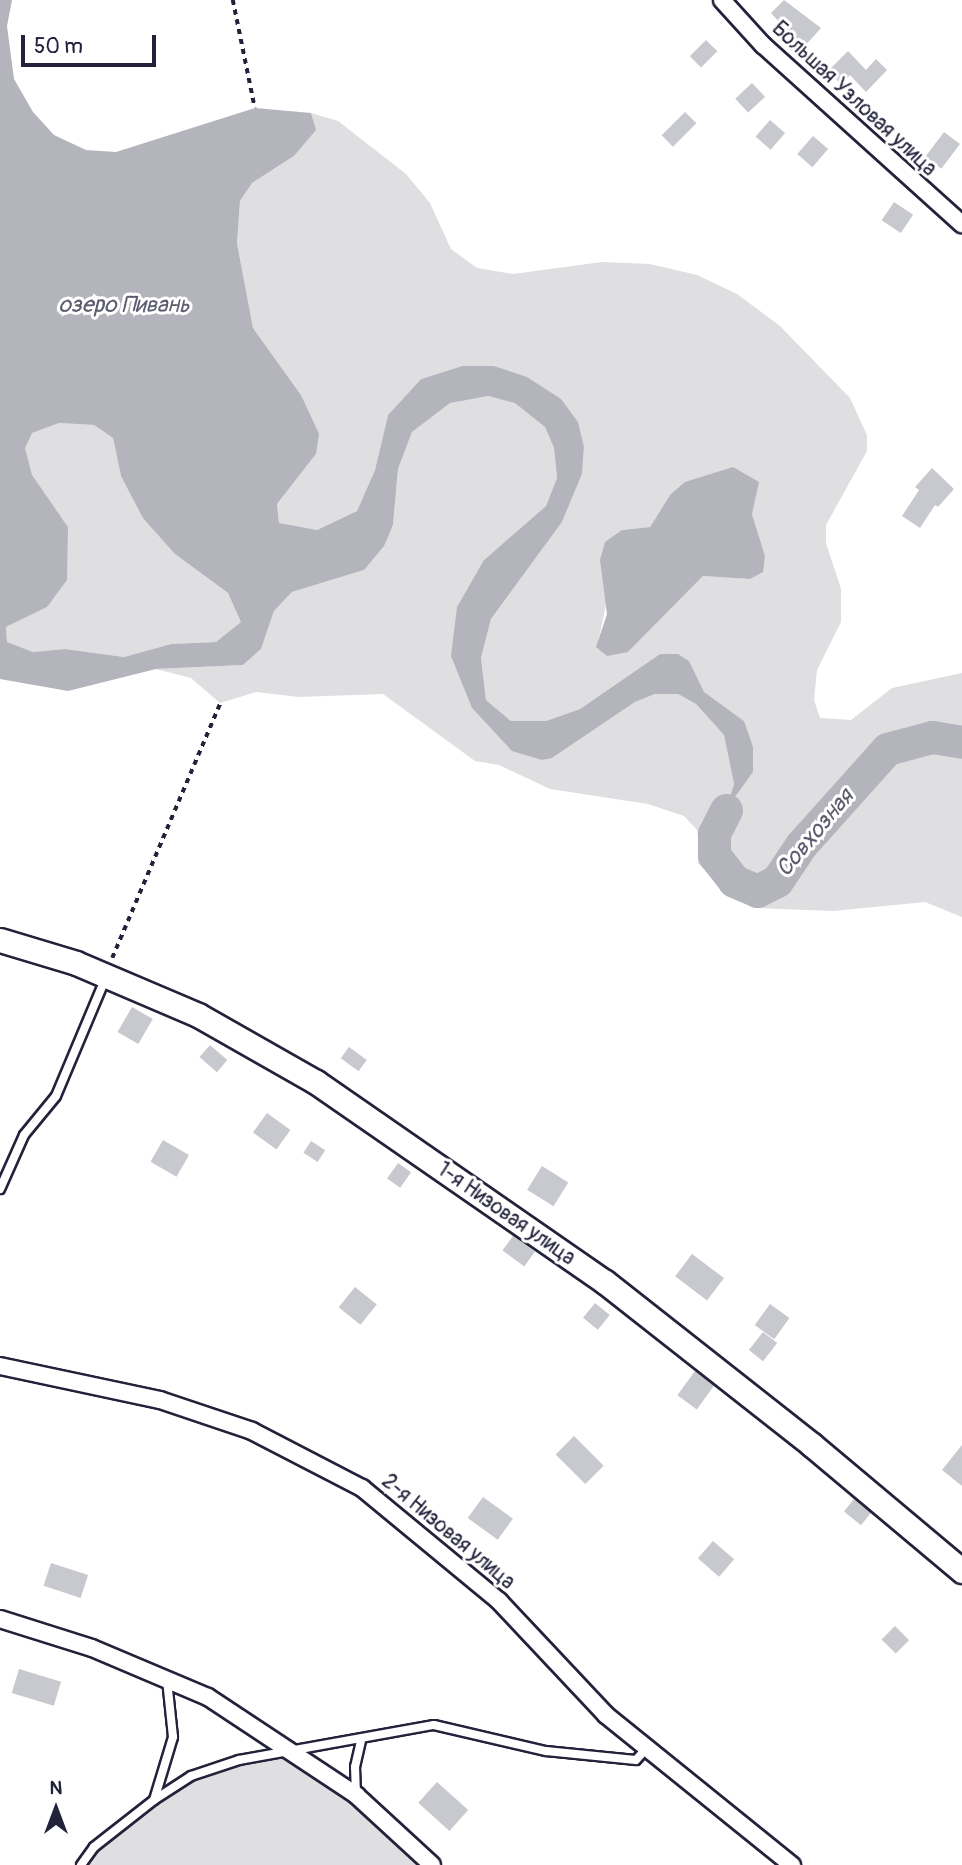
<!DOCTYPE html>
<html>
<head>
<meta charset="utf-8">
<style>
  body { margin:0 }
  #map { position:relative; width:962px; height:1865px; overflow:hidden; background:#fff; font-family:Pangolin,sans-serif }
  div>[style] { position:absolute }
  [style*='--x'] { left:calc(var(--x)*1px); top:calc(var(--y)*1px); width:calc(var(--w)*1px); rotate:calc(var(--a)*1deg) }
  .green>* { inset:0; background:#dfdfe2 }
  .water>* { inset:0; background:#b4b4bc }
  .river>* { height:33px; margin:-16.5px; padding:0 16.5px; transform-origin:16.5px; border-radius:16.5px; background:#b4b4bc }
  .building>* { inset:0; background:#c8c8cf; transform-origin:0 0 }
  .path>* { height:3.5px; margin-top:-1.75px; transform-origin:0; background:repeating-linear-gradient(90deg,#22223b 0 5px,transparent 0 10px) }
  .roads { filter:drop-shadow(2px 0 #22223b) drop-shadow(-2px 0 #22223b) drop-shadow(0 2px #22223b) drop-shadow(0 -2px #22223b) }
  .lane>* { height:8px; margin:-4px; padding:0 4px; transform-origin:4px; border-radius:4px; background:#fff }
  .street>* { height:16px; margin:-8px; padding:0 8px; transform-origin:8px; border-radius:8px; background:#fff }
  .secondary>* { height:23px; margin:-11.5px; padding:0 11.5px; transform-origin:11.5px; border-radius:11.5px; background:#fff }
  span { translate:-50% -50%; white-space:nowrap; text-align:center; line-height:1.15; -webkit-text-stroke:6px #fff; paint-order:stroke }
  .street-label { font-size:21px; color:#22223b }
  .water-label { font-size:23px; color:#5c5c6f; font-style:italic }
  .north { position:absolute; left:21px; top:1774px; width:70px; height:70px; -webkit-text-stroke:5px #fff; paint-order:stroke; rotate:0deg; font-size:19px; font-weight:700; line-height:28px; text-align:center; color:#22223b }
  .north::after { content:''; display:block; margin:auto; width:24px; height:32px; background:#22223b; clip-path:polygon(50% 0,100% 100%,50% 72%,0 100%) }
  .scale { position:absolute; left:21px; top:35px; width:135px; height:32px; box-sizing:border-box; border:4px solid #22223b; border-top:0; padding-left:9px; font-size:21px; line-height:24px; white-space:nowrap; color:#22223b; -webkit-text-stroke:5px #fff; paint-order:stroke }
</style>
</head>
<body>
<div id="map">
  <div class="green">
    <div style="clip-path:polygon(evenodd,311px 113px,338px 121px,406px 174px,430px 203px,451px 249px,477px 268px,513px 274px,602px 262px,650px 264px,697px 275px,737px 294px,780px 326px,850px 398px,867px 435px,867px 451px,826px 525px,826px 543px,841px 589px,841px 622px,817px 670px,814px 700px,820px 718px,851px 720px,892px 688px,962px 673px,962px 917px,925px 902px,833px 911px,755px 908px,716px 882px,698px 863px,699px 832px,684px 816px,648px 804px,550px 789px,499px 765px,475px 761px,383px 694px,299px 697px,256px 692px,220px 703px,191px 678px,156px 669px,243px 665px,261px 649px,274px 611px,292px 592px,364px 570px,393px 526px,398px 469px,412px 432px,450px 402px,487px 396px,515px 402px,545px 427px,554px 448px,557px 478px,546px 506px,484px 560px,472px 708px,552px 758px,635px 702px,655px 694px,678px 694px,696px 704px,724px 735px,734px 784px,728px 808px,753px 772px,744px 721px,703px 692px,689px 661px,660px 654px,580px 709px,546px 721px,511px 721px,486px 700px,481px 658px,491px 619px,562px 522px,582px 474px,584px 447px,494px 366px,462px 366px,421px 379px,388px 415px,375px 470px,357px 511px,317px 530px,279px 524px,277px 504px,316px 454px,301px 395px,253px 328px,237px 243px,240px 201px,252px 183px,294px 156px,315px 130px,311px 113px,670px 495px,752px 514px,765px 556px,750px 579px,703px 576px,628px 652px,597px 647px,622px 530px,650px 527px,670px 495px)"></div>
    <div style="clip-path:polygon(59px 423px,94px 425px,113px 438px,121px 476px,175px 554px,228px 593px,242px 622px,216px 642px,171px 644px,124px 657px,65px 649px,33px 652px,7px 642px,6px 627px,47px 607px,68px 527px,31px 475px,25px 448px,31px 433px)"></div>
    <div style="clip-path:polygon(292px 1751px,432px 1865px,81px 1865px,94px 1847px,191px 1776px,239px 1760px)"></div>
  </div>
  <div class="water">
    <div style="clip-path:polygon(evenodd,0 0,12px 0,7px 26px,14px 79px,33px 112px,54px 135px,86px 150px,116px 152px,255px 108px,311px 113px,316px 130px,294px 156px,252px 183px,240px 201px,237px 243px,253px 328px,301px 395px,319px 434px,316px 454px,277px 504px,279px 523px,317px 530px,357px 511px,375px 470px,388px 415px,421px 379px,462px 366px,494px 366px,527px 377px,561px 399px,578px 422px,584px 447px,582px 474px,562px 522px,491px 619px,481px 658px,486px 700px,511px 721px,546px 721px,580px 709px,660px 654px,678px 654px,689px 661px,704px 692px,744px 721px,753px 747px,753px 772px,726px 810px,734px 784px,724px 735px,696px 704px,678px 694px,655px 694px,635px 702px,552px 758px,542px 760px,512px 751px,472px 708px,451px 656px,457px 607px,484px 560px,546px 506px,557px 478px,554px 448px,545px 427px,515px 403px,488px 396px,450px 403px,412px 432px,398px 469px,393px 525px,384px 546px,364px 570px,292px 592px,274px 611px,261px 649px,243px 665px,156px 669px,68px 691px,0 679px,0 0,59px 423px,94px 425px,113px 438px,121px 476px,143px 518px,175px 554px,228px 593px,241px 622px,216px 642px,171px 644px,124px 657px,65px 649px,33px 652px,7px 642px,6px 627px,47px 607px,67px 580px,68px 527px,32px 475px,25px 448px,32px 433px,59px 423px)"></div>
    <div style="clip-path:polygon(733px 467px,759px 482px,752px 514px,765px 556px,763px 572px,750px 579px,703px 576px,628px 652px,607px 656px,596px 647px,607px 614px,600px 560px,605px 542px,622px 530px,650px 527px,670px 495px,685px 482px)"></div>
  </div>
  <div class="river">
    <div style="--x:726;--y:810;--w:27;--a:117"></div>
    <div style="--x:714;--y:834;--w:21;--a:90"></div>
    <div style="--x:714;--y:855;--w:33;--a:52"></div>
    <div style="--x:734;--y:881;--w:25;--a:23"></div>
    <div style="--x:757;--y:891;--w:22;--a:-27"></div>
    <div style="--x:777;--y:881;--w:43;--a:-56.3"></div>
    <div style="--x:801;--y:845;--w:129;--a:-48.1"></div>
    <div style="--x:887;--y:749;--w:47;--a:-14.9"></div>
    <div style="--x:932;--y:737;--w:30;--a:9"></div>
  </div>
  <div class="building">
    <div style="clip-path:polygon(784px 0,821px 28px,803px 48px,771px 13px)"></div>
    <div style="left:706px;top:40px;width:16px;height:23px;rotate:45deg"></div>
    <div style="clip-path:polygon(848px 51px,866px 70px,876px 59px,887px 70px,866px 92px,850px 75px,841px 84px,828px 71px)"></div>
    <div style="left:752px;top:83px;width:19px;height:23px;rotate:47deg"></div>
    <div style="left:685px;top:112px;width:16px;height:33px;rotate:45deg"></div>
    <div style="left:770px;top:120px;width:20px;height:22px;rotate:41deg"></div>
    <div style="left:944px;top:132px;width:20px;height:31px;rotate:37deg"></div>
    <div style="left:813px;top:136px;width:20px;height:24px;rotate:41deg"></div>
    <div style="left:894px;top:202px;width:23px;height:22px;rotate:34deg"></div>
    <div style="clip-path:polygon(932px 468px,954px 489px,938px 507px,935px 505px,920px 528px,902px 516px,919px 490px,915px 487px)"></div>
    <div style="left:132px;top:1007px;width:24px;height:29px;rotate:30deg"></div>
    <div style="left:210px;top:1045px;width:23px;height:16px;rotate:41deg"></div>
    <div style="left:349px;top:1047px;width:22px;height:14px;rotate:36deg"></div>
    <div style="left:267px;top:1113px;width:29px;height:24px;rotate:36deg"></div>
    <div style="left:163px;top:1140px;width:30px;height:25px;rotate:30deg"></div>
    <div style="left:311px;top:1141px;width:17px;height:14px;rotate:33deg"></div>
    <div style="left:398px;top:1163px;width:16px;height:19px;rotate:35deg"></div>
    <div style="left:542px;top:1166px;width:31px;height:28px;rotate:32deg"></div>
    <div style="left:513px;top:1236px;width:27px;height:18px;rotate:36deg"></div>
    <div style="left:692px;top:1254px;width:40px;height:28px;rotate:37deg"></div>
    <div style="left:355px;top:1287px;width:28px;height:26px;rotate:39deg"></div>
    <div style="left:595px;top:1303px;width:19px;height:19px;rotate:39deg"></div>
    <div style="left:770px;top:1304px;width:24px;height:26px;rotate:36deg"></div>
    <div style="left:763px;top:1332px;width:18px;height:23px;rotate:38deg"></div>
    <div style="left:695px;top:1371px;width:24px;height:30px;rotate:36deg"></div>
    <div style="left:574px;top:1436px;width:42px;height:26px;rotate:45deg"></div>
    <div style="clip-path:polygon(962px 1445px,962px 1486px,942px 1470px)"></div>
    <div style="left:483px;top:1497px;width:37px;height:26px;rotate:36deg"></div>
    <div style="left:854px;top:1499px;width:22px;height:16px;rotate:39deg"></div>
    <div style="left:713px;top:1541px;width:28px;height:23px;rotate:41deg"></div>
    <div style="left:51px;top:1563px;width:39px;height:24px;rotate:18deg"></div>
    <div style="left:895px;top:1626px;width:20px;height:19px;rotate:45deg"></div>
    <div style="left:19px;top:1669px;width:44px;height:25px;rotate:17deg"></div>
    <div style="left:437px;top:1782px;width:42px;height:28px;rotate:42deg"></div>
  </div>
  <div class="path">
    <div style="--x:233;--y:0;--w:110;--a:78.5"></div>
    <div style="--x:112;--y:958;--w:277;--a:-67"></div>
  </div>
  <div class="roads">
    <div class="lane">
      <div style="--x:0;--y:1189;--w:59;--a:-66"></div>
      <div style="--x:24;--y:1135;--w:50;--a:-50.6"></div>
      <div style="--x:56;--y:1096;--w:129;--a:-67.2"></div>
      <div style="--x:356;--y:1795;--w:28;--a:-92"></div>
      <div style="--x:355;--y:1767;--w:28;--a:-77"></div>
      <div style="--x:154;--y:1800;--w:66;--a:-73.2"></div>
      <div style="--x:173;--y:1737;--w:57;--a:-96"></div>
      <div style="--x:81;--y:1865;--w:22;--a:-54"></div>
      <div style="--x:94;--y:1847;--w:76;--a:-38.1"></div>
      <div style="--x:154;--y:1800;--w:44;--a:-33"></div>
      <div style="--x:191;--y:1776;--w:51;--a:-18.4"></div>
      <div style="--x:239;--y:1760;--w:198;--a:-10.2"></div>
      <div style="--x:434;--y:1725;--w:115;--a:13.1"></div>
      <div style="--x:546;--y:1751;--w:90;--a:5.7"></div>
      <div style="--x:636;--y:1760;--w:15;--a:-48"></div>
    </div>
    <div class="street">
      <div style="--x:722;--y:0;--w:61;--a:47.7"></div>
      <div style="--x:763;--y:45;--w:268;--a:42"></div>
      <div style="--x:0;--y:1366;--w:164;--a:12"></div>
      <div style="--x:160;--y:1400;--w:97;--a:18.6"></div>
      <div style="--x:252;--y:1431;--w:124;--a:27.4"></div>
      <div style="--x:362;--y:1488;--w:178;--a:39.5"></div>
      <div style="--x:499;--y:1601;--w:156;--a:46.8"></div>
      <div style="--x:606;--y:1715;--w:239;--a:38.9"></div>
      <div style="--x:0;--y:1619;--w:96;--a:17.5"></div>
      <div style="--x:92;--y:1648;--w:126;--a:22.9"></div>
      <div style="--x:208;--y:1697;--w:178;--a:33.5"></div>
      <div style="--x:356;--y:1795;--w:103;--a:42.6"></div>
    </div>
    <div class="secondary">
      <div style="--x:0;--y:940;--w:79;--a:16.8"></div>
      <div style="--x:76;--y:963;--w:133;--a:23.1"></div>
      <div style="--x:198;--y:1015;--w:136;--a:29.6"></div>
      <div style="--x:316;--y:1082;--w:351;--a:34.7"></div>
      <div style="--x:605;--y:1282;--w:263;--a:38.2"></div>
      <div style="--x:812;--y:1445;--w:196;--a:40"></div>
    </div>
  </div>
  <div class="street-label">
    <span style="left:854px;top:99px;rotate:43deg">Большая Узловая улица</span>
    <span style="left:506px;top:1214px;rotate:35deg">1-я Низовая улица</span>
    <span style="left:448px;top:1532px;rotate:40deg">2-я Низовая улица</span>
  </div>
  <div class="water-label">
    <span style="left:124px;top:305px">озеро Пивань</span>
    <span style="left:815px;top:833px;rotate:-50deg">Совхозная</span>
  </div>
  <div class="north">N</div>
  <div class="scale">50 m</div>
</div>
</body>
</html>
